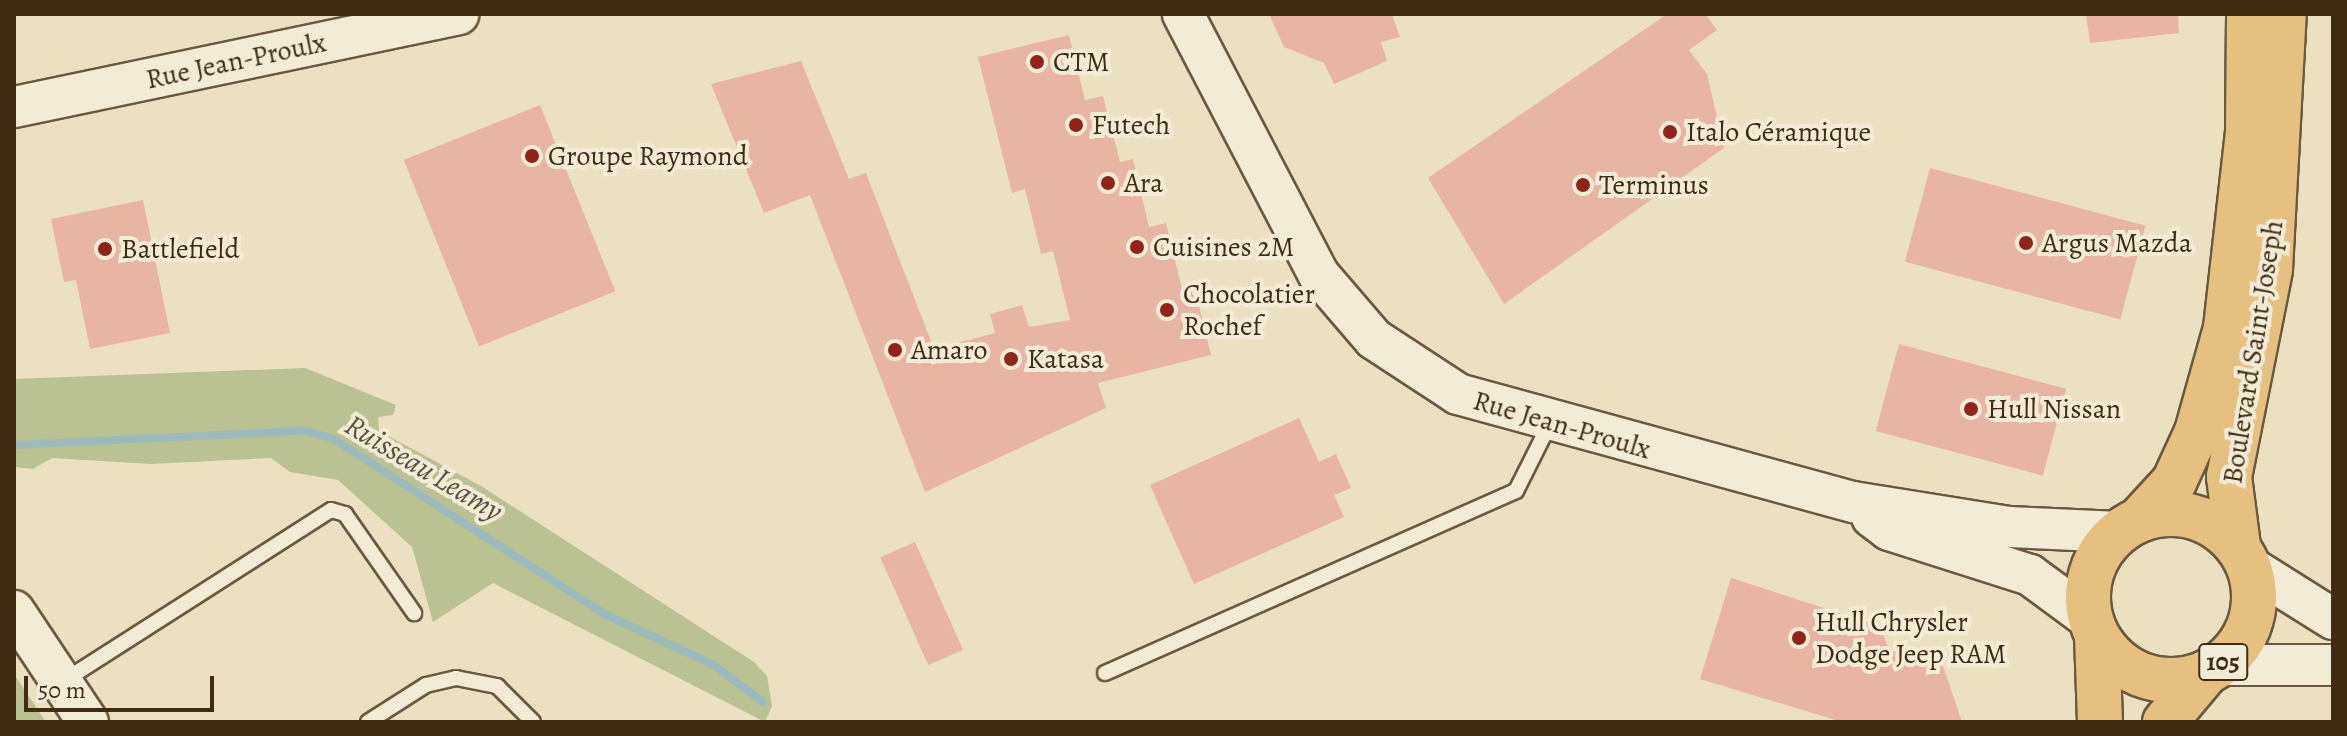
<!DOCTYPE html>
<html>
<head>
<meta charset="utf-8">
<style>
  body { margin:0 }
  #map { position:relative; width:2347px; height:736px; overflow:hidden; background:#ebe1c1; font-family:Alegreya,serif }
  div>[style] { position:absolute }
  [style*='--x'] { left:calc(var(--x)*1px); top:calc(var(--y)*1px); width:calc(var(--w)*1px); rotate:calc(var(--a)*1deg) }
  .green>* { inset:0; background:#bac291 }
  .stream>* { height:8px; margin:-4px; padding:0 4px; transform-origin:4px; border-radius:4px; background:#9fbabf }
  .building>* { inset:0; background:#e9b5a3; transform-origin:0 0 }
  .roads { filter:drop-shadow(2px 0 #6a593e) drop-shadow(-2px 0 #6a593e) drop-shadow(0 2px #6a593e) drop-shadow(0 -2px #6a593e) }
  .lane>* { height:14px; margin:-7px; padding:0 7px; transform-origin:7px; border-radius:7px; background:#f2ecd7 }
  .secondary>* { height:40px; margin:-20px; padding:0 20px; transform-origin:20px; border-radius:20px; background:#f2ecd7 }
  .primary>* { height:44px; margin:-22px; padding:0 22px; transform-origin:22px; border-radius:22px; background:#e6c080 }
  .primary>.ring { margin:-22px; padding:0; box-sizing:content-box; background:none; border:44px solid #e6c080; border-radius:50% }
  .dots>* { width:22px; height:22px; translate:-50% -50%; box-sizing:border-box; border:4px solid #f2ecd7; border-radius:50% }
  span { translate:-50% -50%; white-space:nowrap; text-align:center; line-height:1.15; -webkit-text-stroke:8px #f2ecd7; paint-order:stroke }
  .shield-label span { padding:2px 6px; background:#f2ecd7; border:2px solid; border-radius:6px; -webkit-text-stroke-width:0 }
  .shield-label { font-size:26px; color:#3f2c13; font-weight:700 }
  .street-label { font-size:28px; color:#3f2c13 }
  .poi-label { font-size:28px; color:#3f2c13 }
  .left { translate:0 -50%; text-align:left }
  .water-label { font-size:30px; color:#57503e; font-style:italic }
  .frame { position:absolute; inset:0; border:16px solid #3f2c13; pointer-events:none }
  .scale { position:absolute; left:24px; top:676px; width:190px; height:36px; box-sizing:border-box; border:4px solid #3f2c13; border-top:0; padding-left:10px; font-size:24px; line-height:28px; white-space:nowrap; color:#3f2c13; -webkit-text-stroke:6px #f2ecd7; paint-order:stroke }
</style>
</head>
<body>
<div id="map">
  <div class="green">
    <div style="clip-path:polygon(305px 368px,396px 405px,393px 415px,378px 417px,379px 431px,481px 486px,754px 662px,767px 676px,772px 706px,765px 722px,493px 583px,433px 622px,412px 547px,338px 480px,290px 472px,271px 458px,151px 464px,52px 458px,33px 469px,14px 467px,14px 379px)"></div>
    <div style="clip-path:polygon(14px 674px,46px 722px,14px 722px)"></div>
  </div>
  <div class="stream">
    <div style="--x:14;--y:445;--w:291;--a:-2.8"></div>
    <div style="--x:305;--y:431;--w:30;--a:15"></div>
    <div style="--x:334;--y:439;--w:322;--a:32.9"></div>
    <div style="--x:604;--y:614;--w:121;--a:24.9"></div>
    <div style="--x:714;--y:665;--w:61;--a:37.1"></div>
  </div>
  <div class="building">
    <div style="clip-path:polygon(1269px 14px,1392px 14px,1400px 37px,1381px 42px,1387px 61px,1334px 84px,1324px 63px,1284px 47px)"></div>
    <div style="clip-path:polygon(1667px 14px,1705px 14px,1717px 30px,1689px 50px,1707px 74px,1724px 148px,1504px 304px,1428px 178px)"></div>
    <div style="clip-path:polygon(2086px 14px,2178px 14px,2179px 33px,2090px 43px)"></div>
    <div style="clip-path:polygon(1069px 35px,1085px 100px,1103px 96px,1120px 162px,1133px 159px,1149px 227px,1166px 223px,1182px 289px,1194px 286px,1211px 355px,1098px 383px,1106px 408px,925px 492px,810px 195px,764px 213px,711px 84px,801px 61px,849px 179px,866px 173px,934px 349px,995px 333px,990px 314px,1022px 305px,1029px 327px,1070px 320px,1053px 251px,1041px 254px,1025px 189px,1012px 193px,978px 57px)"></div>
    <div style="left:540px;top:105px;width:201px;height:147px;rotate:68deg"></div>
    <div style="left:1930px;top:168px;width:223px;height:97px;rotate:15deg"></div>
    <div style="clip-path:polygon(143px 200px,170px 333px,90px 349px,76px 280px,64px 282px,51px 219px)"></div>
    <div style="left:1899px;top:344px;width:173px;height:90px;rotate:15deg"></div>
    <div style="clip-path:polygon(1299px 418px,1319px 462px,1336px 454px,1351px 488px,1334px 495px,1344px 517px,1194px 584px,1150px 485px)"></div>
    <div style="left:915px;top:542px;width:118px;height:38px;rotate:66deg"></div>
    <div style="clip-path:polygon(1731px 578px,1880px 626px,1889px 650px,1943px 666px,1962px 722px,1842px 722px,1700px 679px)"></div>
  </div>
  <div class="roads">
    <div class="lane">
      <div style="--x:1105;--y:673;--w:449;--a:-23.9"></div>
      <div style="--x:1516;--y:491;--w:74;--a:-63.4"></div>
      <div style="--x:62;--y:682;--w:319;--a:-32.6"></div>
      <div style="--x:331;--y:510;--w:15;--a:16"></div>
      <div style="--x:345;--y:514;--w:121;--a:55.1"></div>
      <div style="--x:368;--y:722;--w:69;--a:-32.5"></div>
      <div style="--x:426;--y:685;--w:31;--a:-13"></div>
      <div style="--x:456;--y:678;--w:42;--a:11"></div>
      <div style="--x:497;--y:686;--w:51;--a:45"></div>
    </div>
    <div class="secondary">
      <div style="--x:1183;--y:14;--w:294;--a:62.5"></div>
      <div style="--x:1319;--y:275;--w:84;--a:49.3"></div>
      <div style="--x:1374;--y:339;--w:100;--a:33.2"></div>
      <div style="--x:1458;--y:394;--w:409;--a:15.3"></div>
      <div style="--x:1853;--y:502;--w:158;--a:9.1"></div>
      <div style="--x:2009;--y:527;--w:110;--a:2.6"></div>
      <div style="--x:14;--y:107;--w:454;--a:-11.8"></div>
      <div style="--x:1872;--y:517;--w:21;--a:37"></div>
      <div style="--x:1889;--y:530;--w:148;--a:17.7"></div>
      <div style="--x:2030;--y:575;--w:74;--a:36.3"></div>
      <div style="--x:2250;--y:567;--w:98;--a:32.1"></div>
      <div style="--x:14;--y:611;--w:133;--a:56.3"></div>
      <div style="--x:2220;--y:665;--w:113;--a:0"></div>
    </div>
    <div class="primary">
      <div class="ring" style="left:2088px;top:514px;width:122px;height:122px"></div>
      <div style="--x:2139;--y:520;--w:52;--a:-47.4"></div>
      <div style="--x:2174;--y:482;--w:55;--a:-65.3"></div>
      <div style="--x:2197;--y:432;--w:108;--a:-74.4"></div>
      <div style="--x:2226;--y:328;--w:197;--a:-83.6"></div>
      <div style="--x:2248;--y:132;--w:118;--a:-89.5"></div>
      <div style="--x:2238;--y:546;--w:70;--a:-97.4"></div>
      <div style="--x:2229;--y:477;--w:212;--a:-78.8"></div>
      <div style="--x:2270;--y:269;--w:255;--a:-86.9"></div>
      <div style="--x:2097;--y:636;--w:86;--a:88"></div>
      <div style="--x:2165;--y:722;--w:62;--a:-50.2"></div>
    </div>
  </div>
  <div class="dots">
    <div style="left:1037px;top:62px;background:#8f2418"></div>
    <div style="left:1076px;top:125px;background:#8f2418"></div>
    <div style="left:1670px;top:132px;background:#8f2418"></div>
    <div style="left:532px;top:156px;background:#8f2418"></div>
    <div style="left:1108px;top:183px;background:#8f2418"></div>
    <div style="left:1583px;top:185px;background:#8f2418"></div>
    <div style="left:2026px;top:243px;background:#8f2418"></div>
    <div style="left:1137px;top:247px;background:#8f2418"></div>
    <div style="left:105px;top:249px;background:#8f2418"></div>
    <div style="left:1167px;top:310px;background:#8f2418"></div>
    <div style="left:895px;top:350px;background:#8f2418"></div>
    <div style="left:1011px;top:359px;background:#8f2418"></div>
    <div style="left:1971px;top:409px;background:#8f2418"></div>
    <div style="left:1799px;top:638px;background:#8f2418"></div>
  </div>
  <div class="shield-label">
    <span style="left:2223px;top:662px">105</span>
  </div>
  <div class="street-label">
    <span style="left:236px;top:61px;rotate:-12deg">Rue Jean-Proulx</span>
    <span style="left:2253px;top:352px;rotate:-81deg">Boulevard Saint-Joseph</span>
    <span style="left:1562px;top:425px;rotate:16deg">Rue Jean-Proulx</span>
  </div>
  <div class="poi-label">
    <span class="left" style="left:1053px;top:62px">CTM</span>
    <span class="left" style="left:1092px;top:125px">Futech</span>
    <span class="left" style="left:1686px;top:132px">Italo Céramique</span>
    <span class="left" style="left:548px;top:156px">Groupe Raymond</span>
    <span class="left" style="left:1124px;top:183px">Ara</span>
    <span class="left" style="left:1599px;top:185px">Terminus</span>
    <span class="left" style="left:2042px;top:243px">Argus Mazda</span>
    <span class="left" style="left:1153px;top:247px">Cuisines 2M</span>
    <span class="left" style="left:121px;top:249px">Battlefield</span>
    <span class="left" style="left:1183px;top:310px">Chocolatier<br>Rochef</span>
    <span class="left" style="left:911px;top:350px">Amaro</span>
    <span class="left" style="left:1027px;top:359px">Katasa</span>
    <span class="left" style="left:1987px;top:409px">Hull Nissan</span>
    <span class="left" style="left:1815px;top:638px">Hull Chrysler<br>Dodge Jeep RAM</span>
  </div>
  <div class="water-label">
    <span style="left:424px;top:468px;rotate:31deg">Ruisseau Leamy</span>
  </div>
  <div class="frame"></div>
  <div class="scale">50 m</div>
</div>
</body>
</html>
